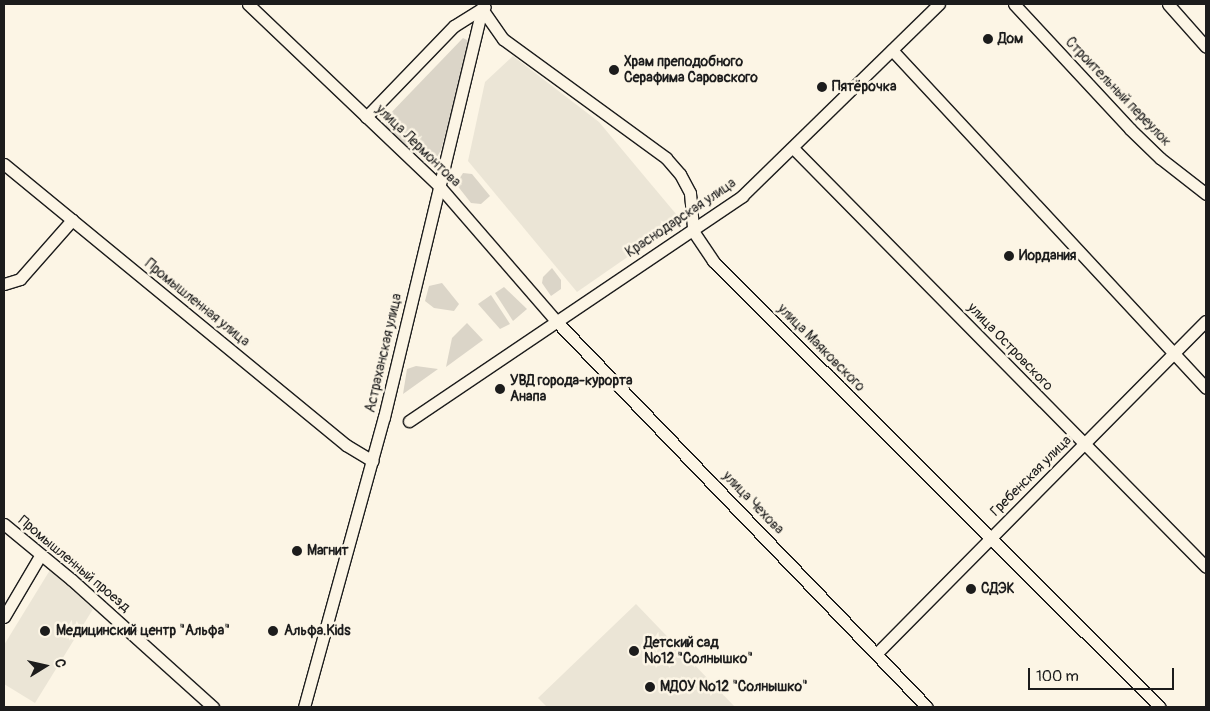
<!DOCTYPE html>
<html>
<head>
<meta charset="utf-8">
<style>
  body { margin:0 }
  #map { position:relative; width:1210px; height:711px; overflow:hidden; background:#fcf5e5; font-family:Pangolin,sans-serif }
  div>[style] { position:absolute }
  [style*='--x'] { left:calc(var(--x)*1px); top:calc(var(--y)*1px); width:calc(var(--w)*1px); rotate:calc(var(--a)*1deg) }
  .built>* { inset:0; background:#ebe5d6 }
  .green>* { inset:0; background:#dbd5c8 }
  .roads { filter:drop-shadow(1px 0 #1c1c1c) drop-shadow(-1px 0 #1c1c1c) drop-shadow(0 1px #1c1c1c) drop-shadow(0 -1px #1c1c1c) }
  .minor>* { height:11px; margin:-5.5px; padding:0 5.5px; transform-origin:5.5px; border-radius:5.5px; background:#fcf5e5 }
  .dots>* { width:14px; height:14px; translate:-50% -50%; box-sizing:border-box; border:2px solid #fcf5e5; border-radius:50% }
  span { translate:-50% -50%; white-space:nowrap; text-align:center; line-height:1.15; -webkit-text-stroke:5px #fcf5e5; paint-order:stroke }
  .poi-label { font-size:14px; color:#1c1c1c; font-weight:700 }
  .left { translate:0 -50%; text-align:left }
  .street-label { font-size:14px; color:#1c1c1c }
  .frame { position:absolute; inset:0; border:5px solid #1c1c1c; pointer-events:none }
  .north { position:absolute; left:20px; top:641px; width:50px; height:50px; -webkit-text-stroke:4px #fcf5e5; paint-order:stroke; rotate:80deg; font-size:14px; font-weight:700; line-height:20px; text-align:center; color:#1c1c1c }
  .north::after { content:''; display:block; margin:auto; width:18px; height:22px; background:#1c1c1c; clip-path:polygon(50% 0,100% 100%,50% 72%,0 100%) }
  .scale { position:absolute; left:1028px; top:668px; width:146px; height:22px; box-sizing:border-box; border:2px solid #1c1c1c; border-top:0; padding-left:6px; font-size:15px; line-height:18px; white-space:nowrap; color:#1c1c1c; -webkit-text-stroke:4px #fcf5e5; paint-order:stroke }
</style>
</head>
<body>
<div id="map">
  <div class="built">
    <div style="clip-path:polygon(513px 56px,599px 122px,681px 220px,577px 292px,468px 161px,485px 82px)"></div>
    <div style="clip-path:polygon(50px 570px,93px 609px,35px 703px,4px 684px,4px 645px)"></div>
    <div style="clip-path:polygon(636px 604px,735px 707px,547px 707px,538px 698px)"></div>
  </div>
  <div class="green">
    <div style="clip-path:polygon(463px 38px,471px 42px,441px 150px,437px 157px,426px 162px,386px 127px,386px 118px)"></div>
    <div style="clip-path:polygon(463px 173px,472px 174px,490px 196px,481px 204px,471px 203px,456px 184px)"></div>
    <div style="clip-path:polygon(552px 268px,561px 280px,561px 289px,551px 296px,542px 283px,543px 277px)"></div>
    <div style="clip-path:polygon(442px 283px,459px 304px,454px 311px,434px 308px,425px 301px,429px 286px)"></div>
    <div style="clip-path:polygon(504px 287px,527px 309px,513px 321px,495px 293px)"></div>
    <div style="clip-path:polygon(491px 295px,510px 324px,500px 329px,478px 304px)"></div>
    <div style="clip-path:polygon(467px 323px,483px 340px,446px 367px,452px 338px)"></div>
    <div style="clip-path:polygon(416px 366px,438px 369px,403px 394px,407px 369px)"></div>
  </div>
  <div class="roads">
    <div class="minor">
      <div style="--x:248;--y:4;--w:265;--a:43.6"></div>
      <div style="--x:440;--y:187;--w:177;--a:49.1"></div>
      <div style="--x:556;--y:321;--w:535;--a:46.14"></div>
      <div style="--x:1014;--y:4;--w:171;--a:47.1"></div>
      <div style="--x:1130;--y:129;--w:42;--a:44"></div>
      <div style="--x:1160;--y:158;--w:58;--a:38"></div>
      <div style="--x:1168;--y:4;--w:57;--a:48.5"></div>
      <div style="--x:482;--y:9;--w:37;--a:55"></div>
      <div style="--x:503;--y:39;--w:202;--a:36.1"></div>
      <div style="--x:666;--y:158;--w:21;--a:49"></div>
      <div style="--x:680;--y:174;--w:21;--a:62"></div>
      <div style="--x:690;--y:193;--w:38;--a:85"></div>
      <div style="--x:693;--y:231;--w:36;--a:56"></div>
      <div style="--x:713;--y:261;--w:631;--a:44.94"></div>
      <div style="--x:892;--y:50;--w:461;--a:47.1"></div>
      <div style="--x:366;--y:117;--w:127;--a:-46"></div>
      <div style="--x:454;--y:26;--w:36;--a:-32"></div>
      <div style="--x:793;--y:148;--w:588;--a:45.41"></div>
      <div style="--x:4;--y:164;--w:443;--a:39.4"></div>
      <div style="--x:346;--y:445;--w:31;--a:31"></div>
      <div style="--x:4;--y:284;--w:17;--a:-17"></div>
      <div style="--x:20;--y:279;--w:79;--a:-48.6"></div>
      <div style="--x:409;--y:421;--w:402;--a:-34"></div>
      <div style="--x:742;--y:196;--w:275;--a:-44.3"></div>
      <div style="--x:4;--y:524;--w:88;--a:39.5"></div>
      <div style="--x:72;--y:580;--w:190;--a:42"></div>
      <div style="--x:4;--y:617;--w:71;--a:-59.5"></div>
      <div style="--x:877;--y:653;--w:467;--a:-45.3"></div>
      <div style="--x:304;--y:707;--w:301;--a:-74.6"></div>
      <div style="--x:384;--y:417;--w:425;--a:-76.5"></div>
    </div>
  </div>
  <div class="dots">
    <div style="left:988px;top:39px;background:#1c1c1c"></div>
    <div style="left:614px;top:70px;background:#1c1c1c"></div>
    <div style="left:822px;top:87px;background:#1c1c1c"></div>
    <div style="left:1009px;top:256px;background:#1c1c1c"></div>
    <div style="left:500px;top:389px;background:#1c1c1c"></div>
    <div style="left:297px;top:551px;background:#1c1c1c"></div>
    <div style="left:971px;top:589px;background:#1c1c1c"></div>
    <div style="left:45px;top:631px;background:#1c1c1c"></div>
    <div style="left:273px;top:631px;background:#1c1c1c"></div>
    <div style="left:634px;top:651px;background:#1c1c1c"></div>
    <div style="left:650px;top:687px;background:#1c1c1c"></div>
  </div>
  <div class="poi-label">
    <span class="left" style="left:998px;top:39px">Дом</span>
    <span class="left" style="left:624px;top:70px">Храм преподобного<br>Серафима Саровского</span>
    <span class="left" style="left:832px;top:87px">Пятёрочка</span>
    <span class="left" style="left:1019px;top:256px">Иордания</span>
    <span class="left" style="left:510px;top:389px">УВД города-курорта<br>Анапа</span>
    <span class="left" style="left:307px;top:551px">Магнит</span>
    <span class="left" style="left:981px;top:589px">СДЭК</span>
    <span class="left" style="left:56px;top:631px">Медицинский центр "Альфа"</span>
    <span class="left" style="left:284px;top:631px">Альфа.Kids</span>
    <span class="left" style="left:644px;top:651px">Детский сад<br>№12 "Солнышко"</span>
    <span class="left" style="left:660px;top:687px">МДОУ №12 "Солнышко"</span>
  </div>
  <div class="street-label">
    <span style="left:1118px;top:92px;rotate:46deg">Строительный переулок</span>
    <span style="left:418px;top:146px;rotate:44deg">улица Лермонтова</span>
    <span style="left:681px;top:218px;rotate:-34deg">Краснодарская улица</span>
    <span style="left:197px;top:303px;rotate:39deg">Промышленная улица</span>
    <span style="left:1010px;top:347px;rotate:46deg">улица Островского</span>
    <span style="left:821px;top:348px;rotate:45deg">улица Маяковского</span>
    <span style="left:384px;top:353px;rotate:-77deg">Астраханская улица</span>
    <span style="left:1031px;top:476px;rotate:-45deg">Гребенская улица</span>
    <span style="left:753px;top:503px;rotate:46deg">улица Чехова</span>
    <span style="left:74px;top:564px;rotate:40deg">Промышленный проезд</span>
  </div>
  <div class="frame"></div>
  <div class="north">С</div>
  <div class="scale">100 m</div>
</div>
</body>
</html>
